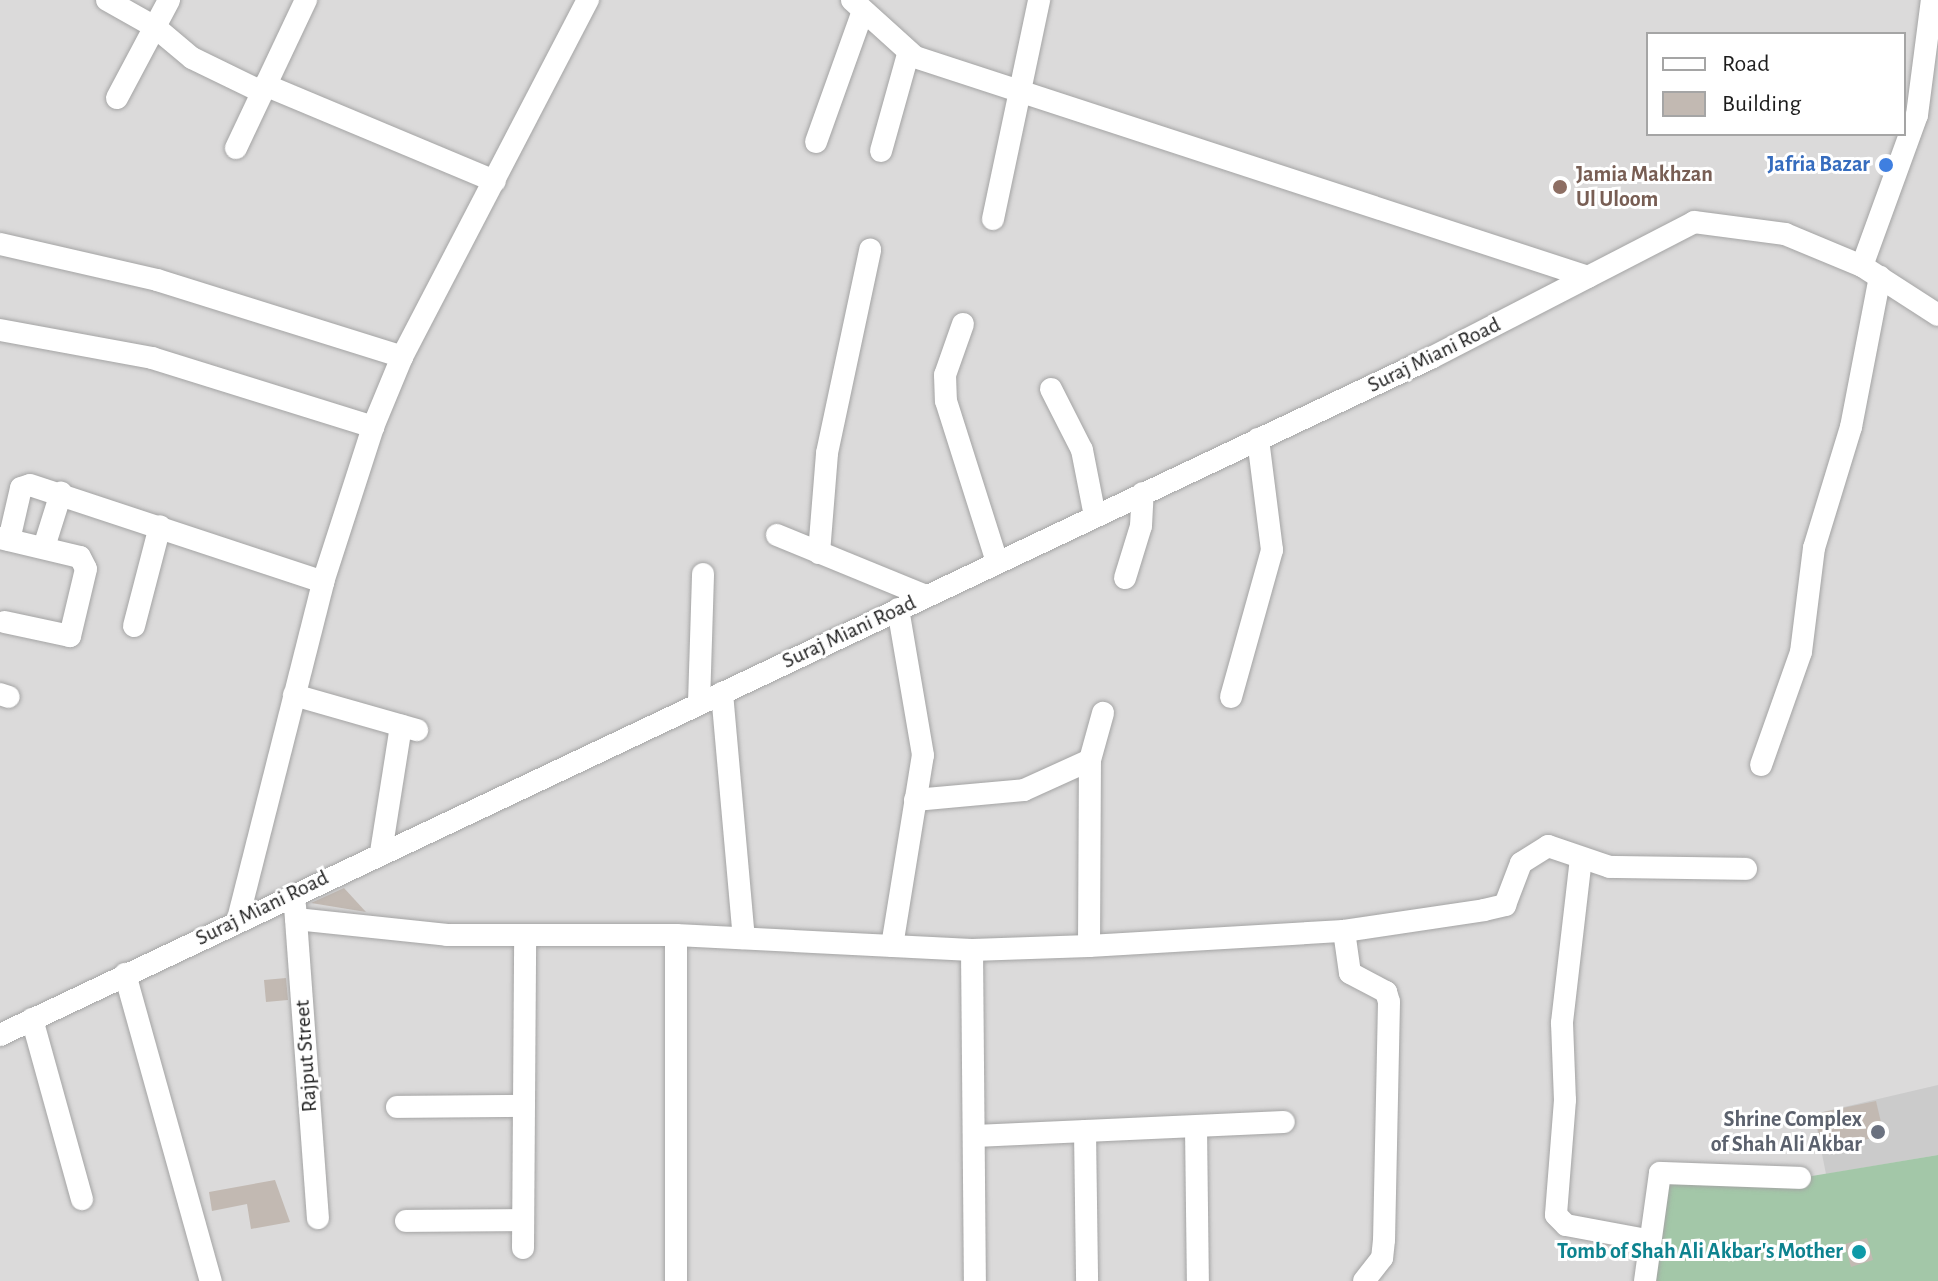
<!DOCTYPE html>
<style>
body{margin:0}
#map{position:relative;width:1938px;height:1281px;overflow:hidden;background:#eeeae2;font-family:"Alegreya Sans",sans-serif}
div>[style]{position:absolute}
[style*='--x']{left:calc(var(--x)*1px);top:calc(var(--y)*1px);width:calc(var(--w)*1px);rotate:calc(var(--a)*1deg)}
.residential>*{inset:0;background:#dbdada}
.religious>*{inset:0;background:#cbcbcb}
.cemetery>*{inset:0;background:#a3c7a8}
.building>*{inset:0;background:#c2b9b2}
.roads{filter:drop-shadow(0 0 2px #a4a4a4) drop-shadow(0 0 2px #a4a4a4)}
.minor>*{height:22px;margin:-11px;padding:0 11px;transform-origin:11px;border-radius:11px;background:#fff}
.dots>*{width:22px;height:22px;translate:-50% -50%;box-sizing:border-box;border:4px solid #fff;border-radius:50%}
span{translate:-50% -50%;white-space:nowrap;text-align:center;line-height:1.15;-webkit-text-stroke:6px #fff;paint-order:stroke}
.shop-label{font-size:22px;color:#366cbe;font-weight:700}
.right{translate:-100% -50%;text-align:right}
.education-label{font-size:22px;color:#785e54;font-weight:700}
.left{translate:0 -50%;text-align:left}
.street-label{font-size:22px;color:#1d1d1d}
.worship-label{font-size:22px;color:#5b616d;font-weight:700}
.culture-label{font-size:22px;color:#0d838f;font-weight:700}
.legend{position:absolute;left:1646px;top:32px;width:260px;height:104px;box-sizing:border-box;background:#fff;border:2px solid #a5a5a5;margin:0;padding:10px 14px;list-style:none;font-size:24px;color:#1d1d1d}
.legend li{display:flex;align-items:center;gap:16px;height:40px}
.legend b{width:40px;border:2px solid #a5a5a5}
</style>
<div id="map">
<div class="residential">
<div style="clip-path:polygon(evenodd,0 0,1938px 0,1938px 1281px,0 1281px,0 0,1648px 34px,1904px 34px,1904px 134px,1648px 134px,1648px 34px)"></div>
</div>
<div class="religious">
<div style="clip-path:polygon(1938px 1085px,1938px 1155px,1826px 1174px,1814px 1114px)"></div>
</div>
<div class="cemetery">
<div style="clip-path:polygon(1938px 1155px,1938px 1281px,1645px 1281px,1660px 1173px,1800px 1178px)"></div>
</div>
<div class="building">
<div style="clip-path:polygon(344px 888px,366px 912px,311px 903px)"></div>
<div style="clip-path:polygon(286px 978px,288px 1000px,266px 1002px,264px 980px)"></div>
<div style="clip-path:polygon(1876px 1101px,1884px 1135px,1823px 1150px,1814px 1114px)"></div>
<div style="clip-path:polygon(275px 1180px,290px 1222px,251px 1229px,247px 1204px,212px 1211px,209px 1192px)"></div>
<div style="clip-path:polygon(1867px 1238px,1873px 1260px,1851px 1267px,1845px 1244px)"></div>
</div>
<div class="roads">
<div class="minor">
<div style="--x:107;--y:0;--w:55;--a:29.4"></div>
<div style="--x:155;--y:27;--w:48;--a:40"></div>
<div style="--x:192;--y:58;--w:78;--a:25.9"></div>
<div style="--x:852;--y:0;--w:85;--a:42.1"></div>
<div style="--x:915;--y:57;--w:708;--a:18.1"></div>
<div style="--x:265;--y:85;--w:249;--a:22.7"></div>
<div style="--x:117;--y:98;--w:111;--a:-62"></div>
<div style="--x:816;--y:142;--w:139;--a:-70.3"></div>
<div style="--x:236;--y:148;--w:164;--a:-64.7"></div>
<div style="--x:881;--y:151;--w:101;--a:-74.4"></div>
<div style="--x:993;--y:219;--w:224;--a:-78.1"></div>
<div style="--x:0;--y:244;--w:161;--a:12.9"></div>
<div style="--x:157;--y:280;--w:257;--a:17.4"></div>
<div style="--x:1862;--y:266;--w:161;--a:-70"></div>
<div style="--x:1917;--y:115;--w:116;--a:-82.6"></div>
<div style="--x:963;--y:324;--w:54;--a:109.4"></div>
<div style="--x:945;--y:375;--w:26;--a:88"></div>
<div style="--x:946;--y:401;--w:169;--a:72.4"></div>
<div style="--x:0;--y:330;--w:155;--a:10.4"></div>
<div style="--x:152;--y:358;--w:232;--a:17.3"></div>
<div style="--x:1051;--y:389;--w:68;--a:63.1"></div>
<div style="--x:1082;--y:450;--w:67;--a:78.9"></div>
<div style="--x:777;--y:535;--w:161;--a:22.3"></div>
<div style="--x:0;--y:538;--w:82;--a:13.4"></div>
<div style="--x:80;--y:557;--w:13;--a:63"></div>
<div style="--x:86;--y:569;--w:69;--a:103.4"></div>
<div style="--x:70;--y:636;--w:67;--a:-168"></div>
<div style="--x:9;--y:540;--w:53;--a:-77"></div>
<div style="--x:21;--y:488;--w:9;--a:-18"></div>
<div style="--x:30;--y:485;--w:309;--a:18.3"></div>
<div style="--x:44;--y:547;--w:57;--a:-72.5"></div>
<div style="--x:819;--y:553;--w:100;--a:-85.4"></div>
<div style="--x:827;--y:453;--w:208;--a:-78"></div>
<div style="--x:1125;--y:578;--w:54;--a:-72.9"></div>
<div style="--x:1141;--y:526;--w:33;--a:-87"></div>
<div style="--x:134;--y:626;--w:103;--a:-75.4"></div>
<div style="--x:722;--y:693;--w:246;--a:84.9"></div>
<div style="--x:0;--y:694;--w:9;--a:18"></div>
<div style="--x:294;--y:695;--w:128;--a:15.9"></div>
<div style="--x:1231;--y:697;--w:153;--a:-74.4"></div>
<div style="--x:1272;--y:550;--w:112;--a:-97.2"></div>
<div style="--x:699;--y:703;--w:129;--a:-88.2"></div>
<div style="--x:1761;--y:765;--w:120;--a:-70.5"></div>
<div style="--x:1801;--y:652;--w:105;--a:-82.9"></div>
<div style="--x:1814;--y:548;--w:127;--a:-73"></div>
<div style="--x:1851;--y:427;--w:153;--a:-79.1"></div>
<div style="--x:915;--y:800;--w:109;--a:-5.2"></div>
<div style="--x:1024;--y:790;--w:72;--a:-24.4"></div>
<div style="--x:381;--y:852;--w:128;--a:-81"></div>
<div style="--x:1581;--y:858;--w:166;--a:96.6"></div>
<div style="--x:1562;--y:1023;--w:77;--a:87.8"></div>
<div style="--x:1565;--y:1100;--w:115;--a:94.5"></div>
<div style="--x:1556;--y:1215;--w:14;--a:45"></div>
<div style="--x:1566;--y:1225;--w:82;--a:10.5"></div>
<div style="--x:295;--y:906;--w:313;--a:85.8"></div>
<div style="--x:238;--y:919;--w:348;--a:-75.8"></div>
<div style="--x:323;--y:582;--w:163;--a:-72.1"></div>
<div style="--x:373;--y:427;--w:76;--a:-67.5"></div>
<div style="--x:402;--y:357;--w:403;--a:-62.5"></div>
<div style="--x:296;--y:919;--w:152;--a:6"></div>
<div style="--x:447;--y:935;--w:229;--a:0"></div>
<div style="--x:676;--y:935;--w:296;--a:2.9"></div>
<div style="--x:972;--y:950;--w:117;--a:-2"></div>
<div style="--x:1089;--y:946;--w:255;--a:-3.4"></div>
<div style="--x:1344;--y:931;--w:142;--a:-8.5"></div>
<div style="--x:1484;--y:910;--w:22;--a:-13"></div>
<div style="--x:1505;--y:905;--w:45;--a:-69.1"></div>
<div style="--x:1521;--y:863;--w:32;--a:-32"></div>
<div style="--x:1548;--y:846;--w:65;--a:18.7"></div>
<div style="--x:1610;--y:867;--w:136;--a:0.8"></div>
<div style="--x:1344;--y:931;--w:42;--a:81.9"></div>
<div style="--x:1350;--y:973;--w:41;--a:27.8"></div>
<div style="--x:1386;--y:992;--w:10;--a:73"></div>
<div style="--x:1389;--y:1002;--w:238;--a:91.2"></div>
<div style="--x:1384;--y:1240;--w:18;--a:96"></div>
<div style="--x:1382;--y:1258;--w:29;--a:128"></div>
<div style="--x:676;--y:935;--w:346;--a:90"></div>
<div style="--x:892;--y:946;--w:193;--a:-80.8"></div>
<div style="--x:923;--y:755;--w:148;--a:-99.7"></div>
<div style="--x:1089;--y:946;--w:186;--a:-89.7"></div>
<div style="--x:1090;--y:760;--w:49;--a:-74.5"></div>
<div style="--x:972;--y:950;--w:331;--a:89.5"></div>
<div style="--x:125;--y:974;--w:319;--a:74.4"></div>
<div style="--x:32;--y:1019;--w:187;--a:74.5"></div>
<div style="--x:0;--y:1035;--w:1583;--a:-25.32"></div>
<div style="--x:1431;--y:358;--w:296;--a:-27.3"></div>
<div style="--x:1694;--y:222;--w:92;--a:7.5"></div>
<div style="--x:1785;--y:234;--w:83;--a:22.6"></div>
<div style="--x:1862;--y:266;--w:90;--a:32.8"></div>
<div style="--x:397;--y:1107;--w:127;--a:-0.5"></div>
<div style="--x:1196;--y:1127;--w:154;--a:89.3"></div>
<div style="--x:1085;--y:1131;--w:150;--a:89.2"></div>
<div style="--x:975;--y:1136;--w:309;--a:-2.6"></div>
<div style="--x:406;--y:1221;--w:117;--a:-0.5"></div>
<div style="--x:523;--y:1248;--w:313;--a:-89.6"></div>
<div style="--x:1645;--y:1281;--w:109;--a:-82.1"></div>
<div style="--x:1660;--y:1173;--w:140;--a:2"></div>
</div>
</div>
<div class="dots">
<div style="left:1886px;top:165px;background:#3f7fe0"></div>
<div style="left:1560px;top:187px;background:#8d6e63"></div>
<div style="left:1878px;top:1132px;background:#6b7280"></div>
<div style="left:1859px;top:1252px;background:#0f9aa8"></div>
</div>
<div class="shop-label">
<span class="right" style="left:1870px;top:165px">Jafria Bazar</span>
</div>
<div class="education-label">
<span class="left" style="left:1576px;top:187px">Jamia Makhzan<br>Ul Uloom</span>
</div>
<div class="street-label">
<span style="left:1434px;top:355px;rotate:-26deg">Suraj Miani Road</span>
<span style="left:849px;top:632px;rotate:-25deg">Suraj Miani Road</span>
<span style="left:262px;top:908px;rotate:-26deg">Suraj Miani Road</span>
<span style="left:306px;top:1056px;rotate:-94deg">Rajput Street</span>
</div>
<div class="worship-label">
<span class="right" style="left:1862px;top:1132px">Shrine Complex<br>of Shah Ali Akbar</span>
</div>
<div class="culture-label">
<span class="right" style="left:1843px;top:1252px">Tomb of Shah Ali Akbar's Mother</span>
</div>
<ul class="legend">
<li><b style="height:10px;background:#fff"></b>Road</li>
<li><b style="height:22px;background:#c2b9b2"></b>Building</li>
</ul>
</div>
